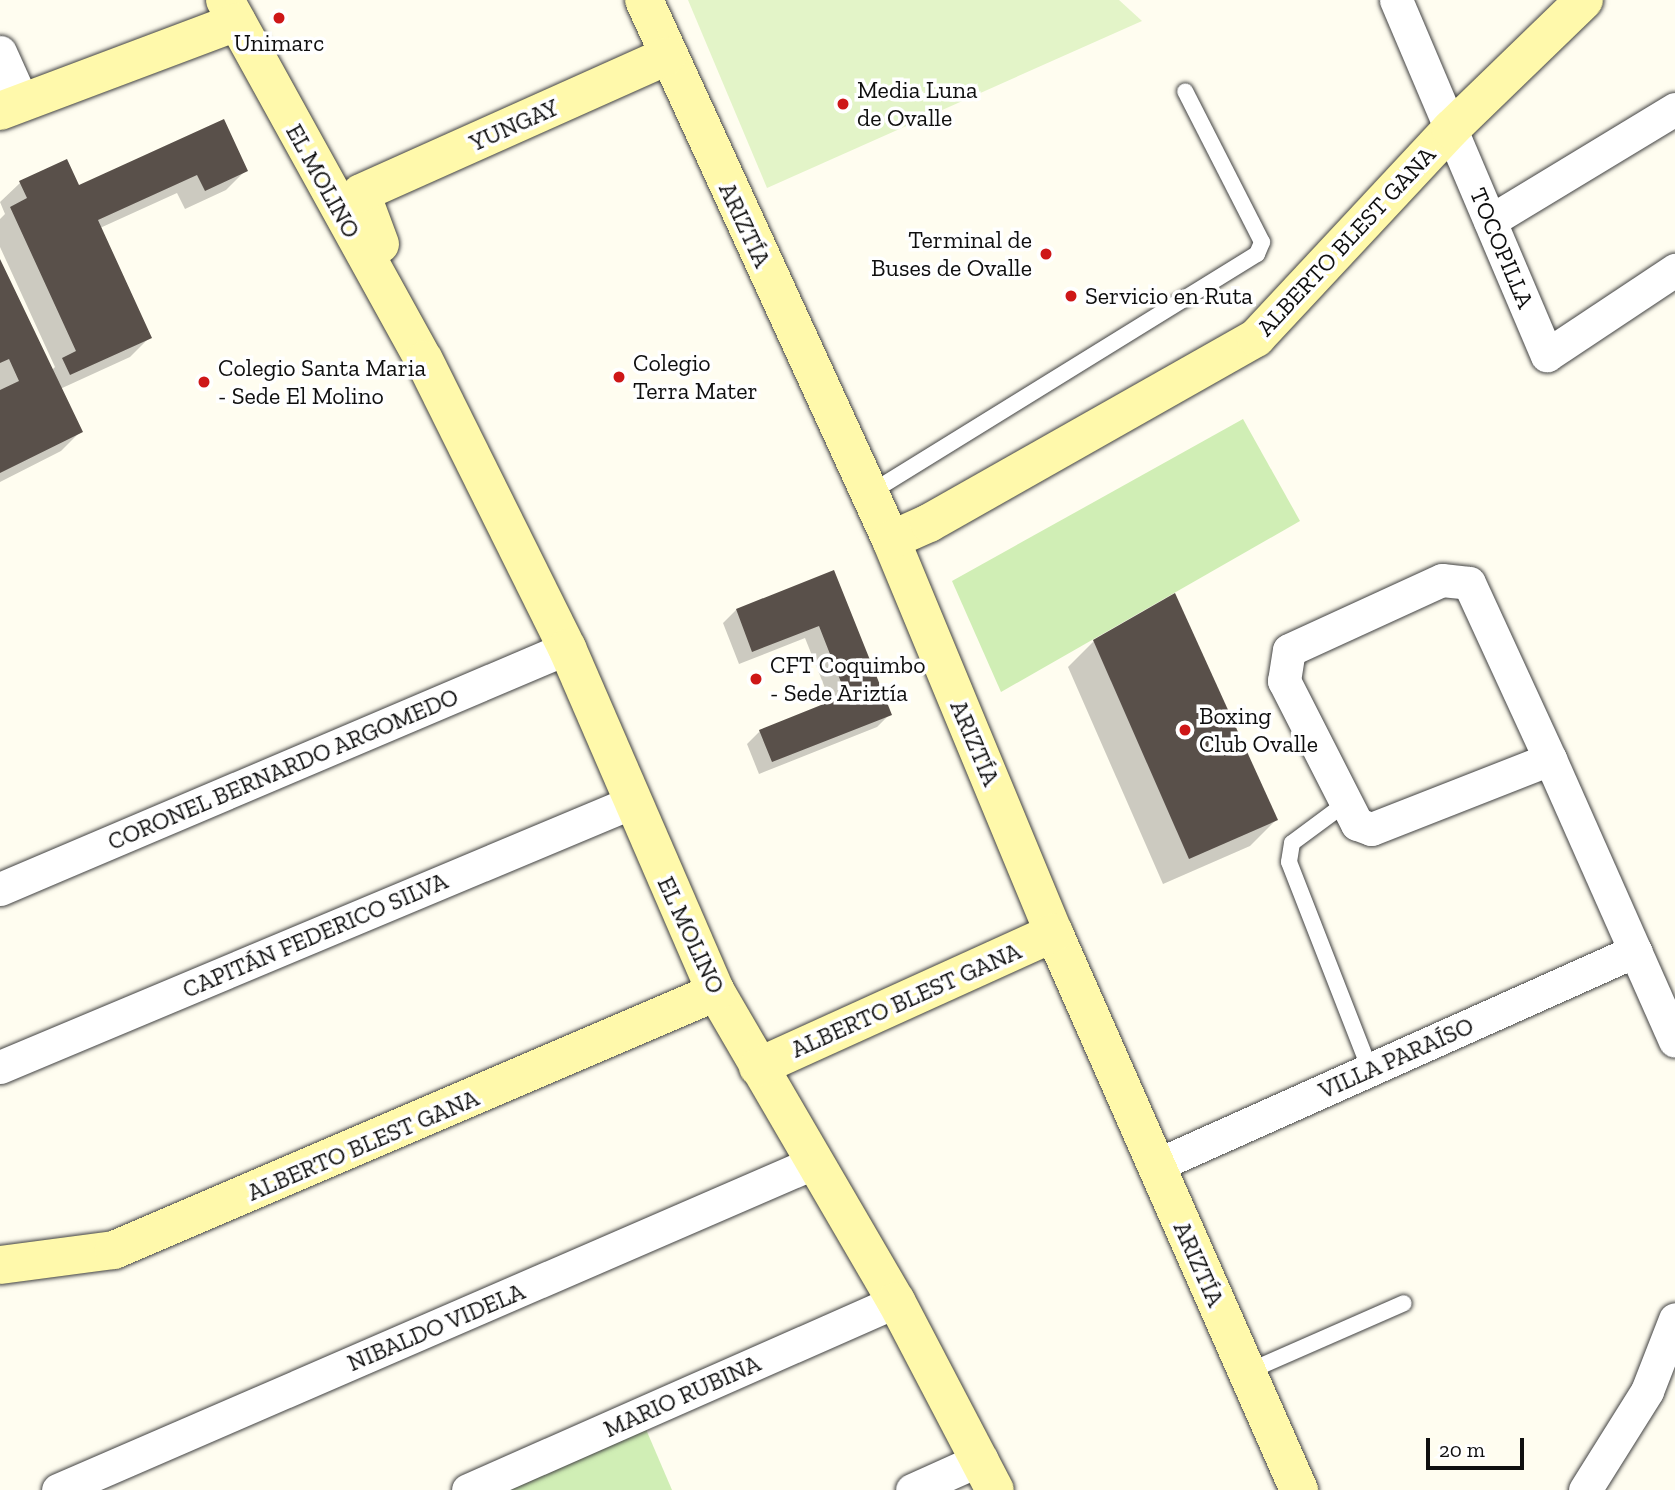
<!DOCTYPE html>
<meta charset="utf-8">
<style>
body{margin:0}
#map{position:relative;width:1675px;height:1490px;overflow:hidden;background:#fffdf0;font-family:"Zilla Slab",serif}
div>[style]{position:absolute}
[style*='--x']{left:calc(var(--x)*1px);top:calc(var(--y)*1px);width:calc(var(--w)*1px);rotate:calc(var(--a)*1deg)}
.green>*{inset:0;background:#d0eeb5}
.pitch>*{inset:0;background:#e3f4c8}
.shadow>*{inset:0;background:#0003}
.building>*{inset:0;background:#59504a}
.roads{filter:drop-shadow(0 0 2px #424242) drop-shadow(0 0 2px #424242)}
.lane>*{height:16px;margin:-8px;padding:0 8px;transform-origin:8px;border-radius:8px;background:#fff}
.street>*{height:33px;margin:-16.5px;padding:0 16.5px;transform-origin:16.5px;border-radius:16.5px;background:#fff}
.secondary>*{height:38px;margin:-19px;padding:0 19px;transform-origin:19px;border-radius:19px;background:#fff9ab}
.dots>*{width:19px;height:19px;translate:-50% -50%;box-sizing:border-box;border:4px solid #fff;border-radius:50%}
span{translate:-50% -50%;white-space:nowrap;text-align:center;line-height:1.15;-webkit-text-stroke:7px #fff;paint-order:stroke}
.poi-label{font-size:24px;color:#0f0f0f}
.left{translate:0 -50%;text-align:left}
.right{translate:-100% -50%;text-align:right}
.street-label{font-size:24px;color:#0f0f0f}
.scale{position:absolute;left:1426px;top:1438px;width:98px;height:32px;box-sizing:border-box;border:4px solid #0f0f0f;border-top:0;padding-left:9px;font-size:21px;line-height:24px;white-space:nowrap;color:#0f0f0f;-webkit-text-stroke:5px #fff;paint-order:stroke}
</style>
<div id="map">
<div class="green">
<div style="clip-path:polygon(1243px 419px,1300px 521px,1001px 692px,952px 581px)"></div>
<div style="clip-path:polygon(645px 1427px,672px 1490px,509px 1490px)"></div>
</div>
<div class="pitch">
<div style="clip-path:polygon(688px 0,1119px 0,1142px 21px,767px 188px)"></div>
</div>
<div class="shadow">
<div style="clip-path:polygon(223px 122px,246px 170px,226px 190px,185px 209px,177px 193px,100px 228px,150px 337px,130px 357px,60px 389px,80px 432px,61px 451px,0 482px,0 262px,51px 371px,55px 367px,0 247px,0 219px,5px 214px,0 202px,20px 183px,78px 188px)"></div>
<div style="clip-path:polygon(834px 572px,890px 714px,877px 727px,759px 774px,747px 744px,760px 731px,831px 703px,805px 638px,739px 664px,723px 623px,736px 610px)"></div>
<div style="clip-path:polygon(1094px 641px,1276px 820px,1250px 846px,1163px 884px,1068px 667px)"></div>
</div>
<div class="building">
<div style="clip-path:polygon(224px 119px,248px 171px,205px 191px,197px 175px,98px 220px,152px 338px,70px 375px,62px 358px,76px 351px,10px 207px,27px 198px,19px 181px,67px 159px,79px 185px)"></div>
<div style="clip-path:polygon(0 259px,83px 432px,0 473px,0 390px,19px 381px,9px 359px,0 363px)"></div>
<div style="clip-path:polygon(834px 570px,892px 715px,772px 762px,759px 730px,846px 695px,819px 626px,752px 652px,736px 609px)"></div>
<div style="clip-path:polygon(1175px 593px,1278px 820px,1189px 859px,1093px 640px)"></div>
</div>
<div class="roads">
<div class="lane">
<div style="--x:870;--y:493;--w:455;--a:-31.7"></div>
<div style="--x:1257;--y:254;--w:13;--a:-67"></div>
<div style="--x:1262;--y:242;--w:169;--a:-117"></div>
<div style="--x:1346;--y:803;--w:67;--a:143.5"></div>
<div style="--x:1292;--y:843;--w:19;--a:99"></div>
<div style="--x:1289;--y:862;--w:223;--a:68.7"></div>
<div style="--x:1247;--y:1372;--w:171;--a:-23.7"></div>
</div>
<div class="street">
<div style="--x:1396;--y:0;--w:386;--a:67"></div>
<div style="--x:1547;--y:355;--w:154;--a:-33.6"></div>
<div style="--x:0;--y:52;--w:54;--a:65.8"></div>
<div style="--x:1490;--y:221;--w:216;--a:-31.2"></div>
<div style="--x:1550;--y:759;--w:192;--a:158.6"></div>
<div style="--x:1371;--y:829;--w:15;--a:-160"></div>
<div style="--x:1357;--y:824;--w:161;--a:-117"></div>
<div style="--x:1284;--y:681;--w:31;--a:-81"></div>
<div style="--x:1289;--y:650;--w:168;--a:-24.6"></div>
<div style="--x:1442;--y:580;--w:27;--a:6"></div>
<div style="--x:1469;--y:583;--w:194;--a:65.3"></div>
<div style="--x:1550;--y:759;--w:308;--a:66.1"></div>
<div style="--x:0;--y:889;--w:616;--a:-23.03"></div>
<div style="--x:0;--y:1067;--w:683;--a:-22.74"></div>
<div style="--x:1157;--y:1165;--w:524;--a:-24.12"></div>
<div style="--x:58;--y:1490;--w:823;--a:-23.42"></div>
<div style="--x:468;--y:1490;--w:468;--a:-23.8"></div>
<div style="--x:912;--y:1490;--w:76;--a:-24.2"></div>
<div style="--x:1585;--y:1490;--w:117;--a:-57.9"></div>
<div style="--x:1647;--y:1391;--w:77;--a:-68.7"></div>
</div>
<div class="secondary">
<div style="--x:225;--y:0;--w:411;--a:61.1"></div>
<div style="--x:424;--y:360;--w:322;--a:63.6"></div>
<div style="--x:567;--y:648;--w:375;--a:66.6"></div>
<div style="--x:716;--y:992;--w:358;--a:59.8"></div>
<div style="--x:896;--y:1301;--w:213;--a:62.4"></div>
<div style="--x:644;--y:0;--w:594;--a:65.42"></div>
<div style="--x:891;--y:540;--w:425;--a:67.5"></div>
<div style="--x:1054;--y:933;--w:609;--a:66.26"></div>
<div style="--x:0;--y:111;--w:253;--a:-20.6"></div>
<div style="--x:380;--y:244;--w:54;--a:-110.4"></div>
<div style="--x:361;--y:193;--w:335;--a:-24.1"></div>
<div style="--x:891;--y:540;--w:42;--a:-24.1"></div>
<div style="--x:929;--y:523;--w:376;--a:-29.5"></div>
<div style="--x:1256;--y:338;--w:286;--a:-47"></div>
<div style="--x:1451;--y:129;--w:185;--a:-44.1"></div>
<div style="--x:758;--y:1067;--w:325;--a:-24.4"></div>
<div style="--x:0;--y:1265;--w:115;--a:-7.5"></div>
<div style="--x:114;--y:1250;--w:655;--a:-23.2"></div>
</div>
</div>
<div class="dots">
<div style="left:279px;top:18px;background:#ce1718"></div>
<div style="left:843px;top:104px;background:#ce1718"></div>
<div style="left:1046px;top:254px;background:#ce1718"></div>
<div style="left:1071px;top:296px;background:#ce1718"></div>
<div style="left:619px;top:377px;background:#ce1718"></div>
<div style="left:204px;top:382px;background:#ce1718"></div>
<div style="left:756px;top:679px;background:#ce1718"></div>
<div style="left:1185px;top:730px;background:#ce1718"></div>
</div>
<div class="poi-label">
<span style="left:279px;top:43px">Unimarc</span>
<span class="left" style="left:857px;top:104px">Media Luna<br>de Ovalle</span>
<span class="right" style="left:1032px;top:254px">Terminal de<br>Buses de Ovalle</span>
<span class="left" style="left:1085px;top:296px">Servicio en Ruta</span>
<span class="left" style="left:633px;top:377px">Colegio<br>Terra Mater</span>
<span class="left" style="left:218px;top:382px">Colegio Santa Maria<br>- Sede El Molino</span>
<span class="left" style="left:770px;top:679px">CFT Coquimbo<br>- Sede Ariztía</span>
<span class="left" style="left:1199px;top:730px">Boxing<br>Club Ovalle</span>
</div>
<div class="street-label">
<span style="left:514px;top:125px;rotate:-24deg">YUNGAY</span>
<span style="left:323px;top:181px;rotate:61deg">EL MOLINO</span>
<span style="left:745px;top:225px;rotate:65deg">ARIZTÍA</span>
<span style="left:1346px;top:241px;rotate:-47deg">ALBERTO BLEST GANA</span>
<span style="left:1502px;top:248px;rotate:67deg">TOCOPILLA</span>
<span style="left:975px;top:743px;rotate:67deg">ARIZTÍA</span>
<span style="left:283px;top:769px;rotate:-23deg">CORONEL BERNARDO ARGOMEDO</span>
<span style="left:315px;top:935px;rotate:-23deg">CAPITÁN FEDERICO SILVA</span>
<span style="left:691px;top:935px;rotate:65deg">EL MOLINO</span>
<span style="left:906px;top:1000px;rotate:-24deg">ALBERTO BLEST GANA</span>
<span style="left:1396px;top:1058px;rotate:-24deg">VILLA PARAÍSO</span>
<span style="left:363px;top:1145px;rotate:-23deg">ALBERTO BLEST GANA</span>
<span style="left:1199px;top:1264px;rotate:66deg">ARIZTÍA</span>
<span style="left:436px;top:1327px;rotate:-23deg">NIBALDO VIDELA</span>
<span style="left:682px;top:1396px;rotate:-24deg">MARIO RUBINA</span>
</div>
<div class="scale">20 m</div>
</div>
